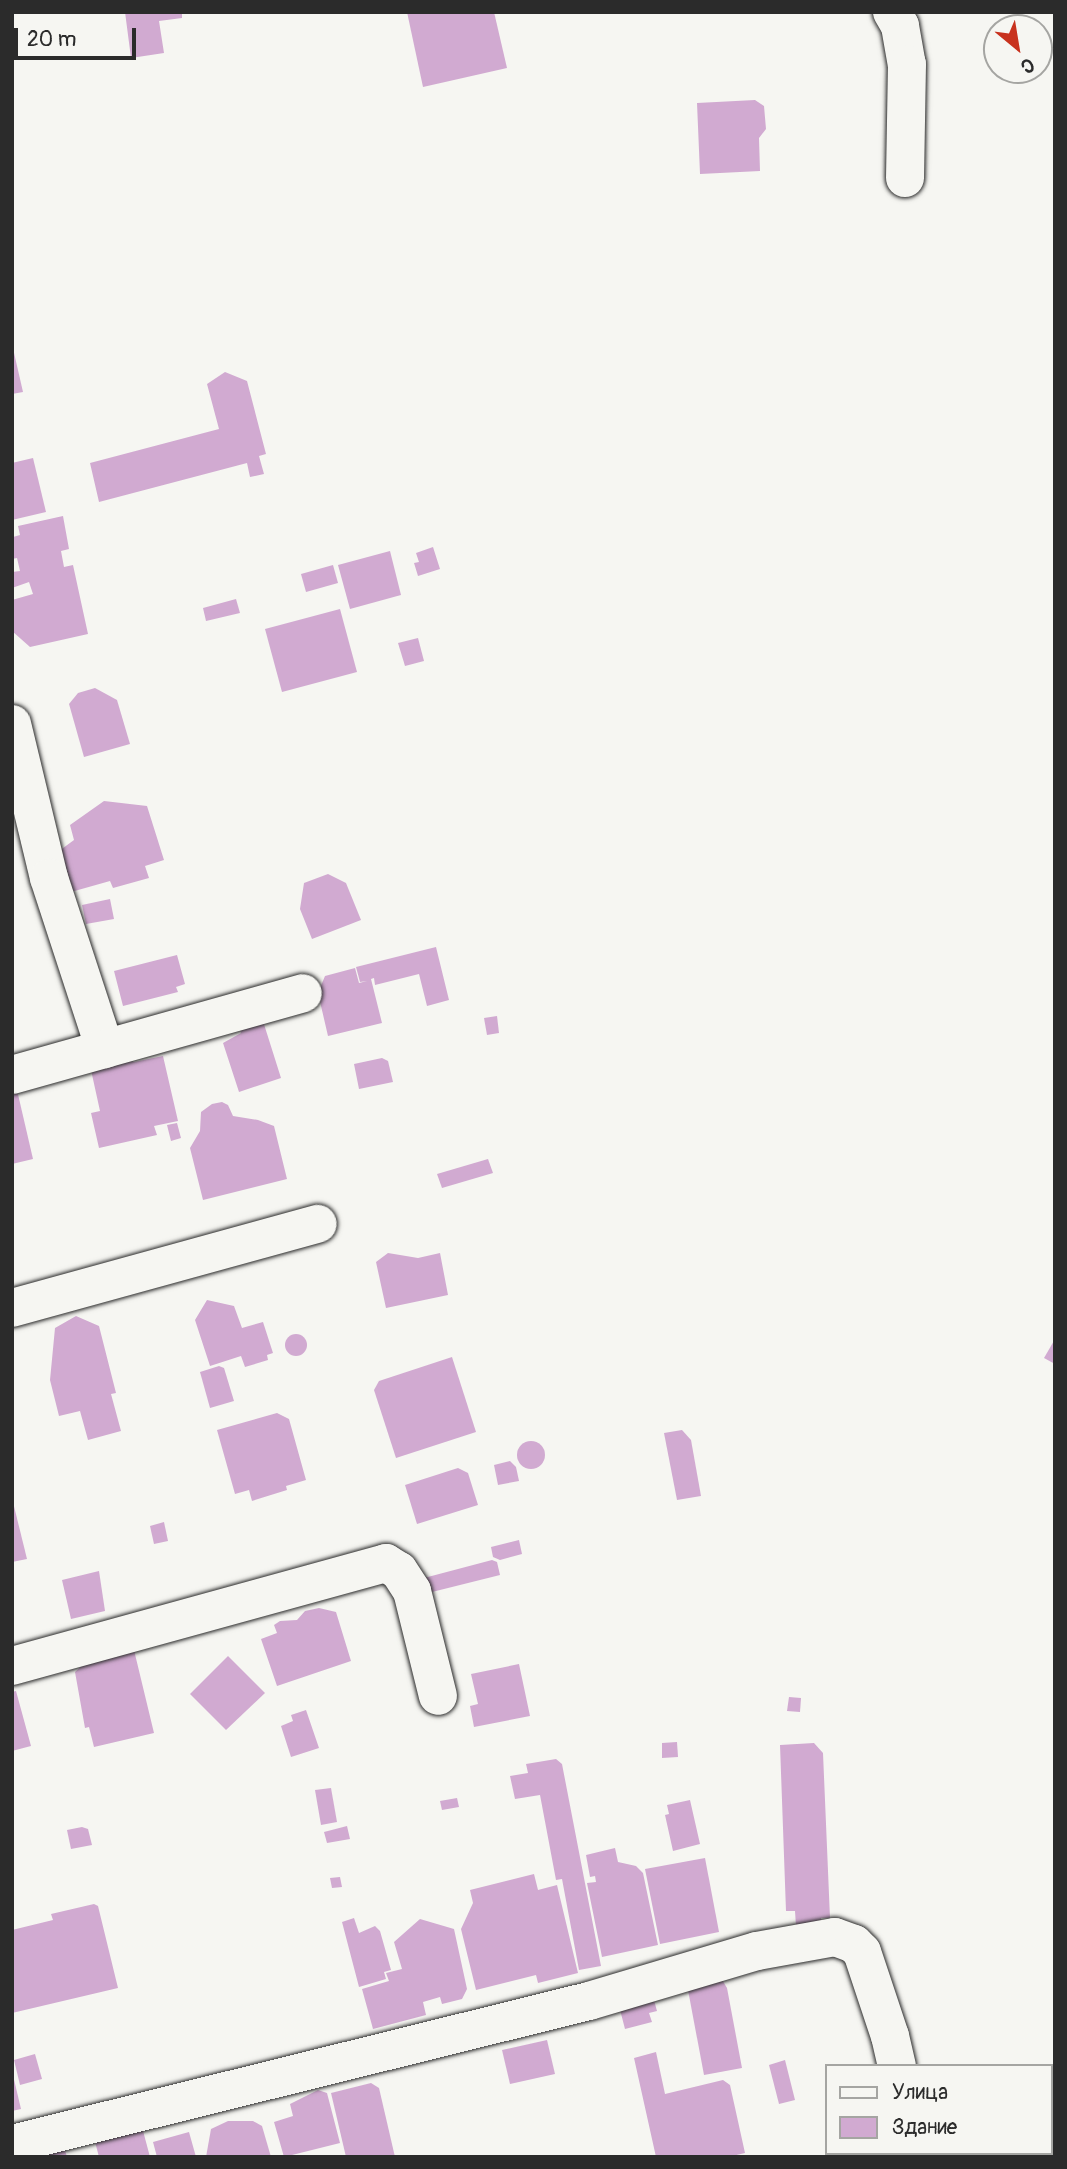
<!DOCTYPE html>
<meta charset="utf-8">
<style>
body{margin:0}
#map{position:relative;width:1067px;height:2169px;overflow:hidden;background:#f6f6f2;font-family:Pangolin,sans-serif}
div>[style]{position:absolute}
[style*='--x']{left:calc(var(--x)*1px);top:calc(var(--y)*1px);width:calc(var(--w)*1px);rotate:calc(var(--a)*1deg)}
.building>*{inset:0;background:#d1aad1}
.round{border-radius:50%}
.roads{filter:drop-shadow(0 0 2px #2b2b2b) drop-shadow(0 0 2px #2b2b2b)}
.street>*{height:38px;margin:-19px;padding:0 19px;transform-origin:19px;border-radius:19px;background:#f6f6f2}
span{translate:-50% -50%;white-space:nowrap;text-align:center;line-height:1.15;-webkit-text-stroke:6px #f6f6f2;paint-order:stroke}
.frame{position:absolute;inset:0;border:14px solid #2b2b2b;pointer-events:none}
.legend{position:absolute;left:825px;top:2064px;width:228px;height:91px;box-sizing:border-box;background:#f6f6f2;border:2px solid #a5a5a2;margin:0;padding:9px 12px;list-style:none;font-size:21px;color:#2b2b2b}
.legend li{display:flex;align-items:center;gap:14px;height:35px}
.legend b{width:35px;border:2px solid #a5a5a2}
.north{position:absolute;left:983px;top:14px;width:70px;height:70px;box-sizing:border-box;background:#f6f6f2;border:2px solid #a5a5a2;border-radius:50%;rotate:150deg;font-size:19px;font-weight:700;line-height:28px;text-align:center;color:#2b2b2b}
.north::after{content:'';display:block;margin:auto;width:24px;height:32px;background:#c8321e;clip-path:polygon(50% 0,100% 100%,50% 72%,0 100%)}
.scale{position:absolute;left:14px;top:28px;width:122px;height:32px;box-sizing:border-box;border:4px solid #2b2b2b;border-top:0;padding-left:9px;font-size:21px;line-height:24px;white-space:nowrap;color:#2b2b2b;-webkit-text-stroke:5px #f6f6f2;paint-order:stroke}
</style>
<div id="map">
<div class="building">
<div style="clip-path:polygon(125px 12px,182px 12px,182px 18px,159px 21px,164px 53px,131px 58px)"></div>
<div style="clip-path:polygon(407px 12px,494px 12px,507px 68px,423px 87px)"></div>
<div style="clip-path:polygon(755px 100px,764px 106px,766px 129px,759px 138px,760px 171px,700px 174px,697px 103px)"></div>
<div style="clip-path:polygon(12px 344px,23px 392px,12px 394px)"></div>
<div style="clip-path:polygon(225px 372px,247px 381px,266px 454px,259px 456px,264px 474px,250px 477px,247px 463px,99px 502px,90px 463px,219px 429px,207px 384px)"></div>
<div style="clip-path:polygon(33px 458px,46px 512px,12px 520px,12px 463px)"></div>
<div style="clip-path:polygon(63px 516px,69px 549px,61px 551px,64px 567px,73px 565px,88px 634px,30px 647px,12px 631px,12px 600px,33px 594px,29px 582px,12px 588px,12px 572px,20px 571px,17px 558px,12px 559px,13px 537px,20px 535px,18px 526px)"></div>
<div style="clip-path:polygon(433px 547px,440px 569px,418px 576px,414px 563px,419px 562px,416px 553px)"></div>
<div style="clip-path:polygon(390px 551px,401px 595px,350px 609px,338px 565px)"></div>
<div style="clip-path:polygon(333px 565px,338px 583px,306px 592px,301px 574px)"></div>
<div style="clip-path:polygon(236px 599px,240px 613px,206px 621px,203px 608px)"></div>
<div style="clip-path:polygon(340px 609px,357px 672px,282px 692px,265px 629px)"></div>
<div style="clip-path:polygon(418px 638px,424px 661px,405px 666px,398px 643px)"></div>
<div style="clip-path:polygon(95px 688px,117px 700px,130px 744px,84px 757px,69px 704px,78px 693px)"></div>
<div style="clip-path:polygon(104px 801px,147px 806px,164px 860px,145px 866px,149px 878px,113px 888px,110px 881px,71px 892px,59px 851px,74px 840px,70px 825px)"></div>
<div style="clip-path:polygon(328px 874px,346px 883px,361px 920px,312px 939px,300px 909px,304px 883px)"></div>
<div style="clip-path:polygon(110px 899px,114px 919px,86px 924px,82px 905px)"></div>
<div style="clip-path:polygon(436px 947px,449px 1000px,427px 1006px,419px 974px,375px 985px,374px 978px,371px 979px,382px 1023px,328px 1036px,318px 993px,325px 976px,355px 968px,359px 983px,367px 981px,360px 982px,356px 967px)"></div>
<div style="clip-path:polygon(177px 955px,185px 984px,176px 987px,178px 992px,123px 1006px,114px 971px)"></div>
<div style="clip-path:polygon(497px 1016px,499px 1033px,487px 1035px,484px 1018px)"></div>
<div style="clip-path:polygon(263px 1021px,281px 1078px,239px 1092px,223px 1043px,241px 1033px,238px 1025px)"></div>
<div style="clip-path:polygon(109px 1052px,134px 1062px,163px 1056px,178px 1121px,154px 1126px,157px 1135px,99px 1148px,91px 1113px,100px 1111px,91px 1070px)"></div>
<div style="clip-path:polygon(382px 1058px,388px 1061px,393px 1082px,359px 1089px,354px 1064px)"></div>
<div style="clip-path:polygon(17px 1090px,33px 1159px,12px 1164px,12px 1091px)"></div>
<div style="clip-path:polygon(222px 1102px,228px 1105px,233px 1116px,258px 1120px,274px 1126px,287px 1179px,203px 1200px,190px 1148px,200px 1131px,201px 1112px,212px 1104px)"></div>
<div style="clip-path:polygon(177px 1123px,181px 1138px,171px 1141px,167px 1125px)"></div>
<div style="clip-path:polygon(488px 1159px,493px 1173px,442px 1188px,437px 1174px)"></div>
<div style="clip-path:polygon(388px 1253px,418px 1258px,440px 1253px,448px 1295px,386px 1308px,376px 1262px)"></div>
<div style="clip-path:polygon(207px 1300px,234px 1306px,242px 1328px,263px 1322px,273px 1353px,267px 1355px,268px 1360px,245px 1367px,241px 1356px,210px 1366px,195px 1320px)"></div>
<div style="clip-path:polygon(76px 1316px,99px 1326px,116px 1393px,111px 1394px,121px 1431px,88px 1440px,80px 1411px,59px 1416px,50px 1380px,55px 1328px)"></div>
<div class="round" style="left:285px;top:1334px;width:22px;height:22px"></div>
<div style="clip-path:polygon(1055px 1339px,1055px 1364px,1044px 1358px)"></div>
<div style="clip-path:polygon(452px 1357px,476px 1432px,396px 1458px,374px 1390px,379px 1381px)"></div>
<div style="clip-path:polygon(219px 1366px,224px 1368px,234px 1401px,210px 1408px,200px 1372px)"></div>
<div style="clip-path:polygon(277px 1413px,289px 1419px,306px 1480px,286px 1486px,287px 1490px,252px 1501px,249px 1490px,235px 1494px,217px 1430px)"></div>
<div style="clip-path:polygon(682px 1430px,691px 1440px,701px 1496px,677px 1500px,664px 1433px)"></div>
<div class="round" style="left:517px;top:1441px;width:28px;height:28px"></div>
<div style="clip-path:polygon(510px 1461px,516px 1467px,519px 1481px,498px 1485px,494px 1465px)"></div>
<div style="clip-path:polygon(458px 1468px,468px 1473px,478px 1505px,417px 1524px,405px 1485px)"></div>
<div style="clip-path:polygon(12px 1498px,27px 1559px,12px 1562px)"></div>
<div style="clip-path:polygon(164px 1522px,168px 1541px,154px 1544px,150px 1526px)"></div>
<div style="clip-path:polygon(519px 1540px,522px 1554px,500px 1560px,493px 1557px,491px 1547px)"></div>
<div style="clip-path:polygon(492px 1560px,497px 1562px,500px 1575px,428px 1593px,424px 1578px)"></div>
<div style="clip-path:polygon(99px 1571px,105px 1611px,71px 1619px,62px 1580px)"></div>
<div style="clip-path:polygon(319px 1608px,336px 1612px,351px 1661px,277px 1686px,261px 1639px,277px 1633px,274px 1625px,280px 1621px,297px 1620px,305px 1611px)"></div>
<div style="clip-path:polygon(134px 1650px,154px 1733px,94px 1747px,89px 1727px,85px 1728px,75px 1672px,86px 1662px)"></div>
<div style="clip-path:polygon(228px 1656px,265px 1693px,226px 1730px,190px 1694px)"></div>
<div style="clip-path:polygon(519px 1664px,530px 1716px,474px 1727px,470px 1706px,478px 1704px,471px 1674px)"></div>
<div style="clip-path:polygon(16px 1691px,31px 1746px,12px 1751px,12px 1692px)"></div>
<div style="clip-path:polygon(789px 1697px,801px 1698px,800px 1712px,787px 1711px)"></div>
<div style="clip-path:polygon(306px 1710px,319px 1748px,291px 1757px,281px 1726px,293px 1721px,291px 1715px)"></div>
<div style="clip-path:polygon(677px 1742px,678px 1757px,662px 1758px,662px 1743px)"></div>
<div style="clip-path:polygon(814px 1743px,823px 1753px,830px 1918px,821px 1918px,821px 1925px,796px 1926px,795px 1911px,786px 1911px,780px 1745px)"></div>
<div style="clip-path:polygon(556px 1759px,562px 1764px,601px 1966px,579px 1970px,562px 1879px,556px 1880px,540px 1795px,515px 1799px,510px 1776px,528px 1773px,526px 1764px)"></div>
<div style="clip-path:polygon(331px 1788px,337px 1822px,321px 1825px,315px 1790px)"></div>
<div style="clip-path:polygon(457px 1798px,459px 1807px,442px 1810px,440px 1801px)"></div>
<div style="clip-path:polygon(690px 1800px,700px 1844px,673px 1851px,665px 1815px,669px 1814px,667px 1805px)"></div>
<div style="clip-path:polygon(347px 1826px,350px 1839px,327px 1843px,324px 1832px)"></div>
<div style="clip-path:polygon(82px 1827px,88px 1829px,92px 1845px,71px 1849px,67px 1830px)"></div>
<div style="clip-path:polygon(615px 1848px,618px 1862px,636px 1866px,643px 1873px,658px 1945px,602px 1957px,587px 1883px,596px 1882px,595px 1876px,590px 1877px,586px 1855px)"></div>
<div style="clip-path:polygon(705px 1858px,719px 1932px,660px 1944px,645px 1869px)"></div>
<div style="clip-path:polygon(534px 1874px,538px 1890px,557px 1885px,578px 1973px,538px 1983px,536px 1975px,476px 1990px,461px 1929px,473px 1903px,470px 1890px)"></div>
<div style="clip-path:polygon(340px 1877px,342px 1887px,332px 1888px,330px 1878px)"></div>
<div style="clip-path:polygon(94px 1904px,98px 1906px,118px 1988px,12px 2013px,12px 1930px,53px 1920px,51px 1914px)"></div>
<div style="clip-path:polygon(354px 1918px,359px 1933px,375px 1926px,380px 1931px,391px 1970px,384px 1972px,386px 1979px,359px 1987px,342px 1922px)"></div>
<div style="clip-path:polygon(420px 1919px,454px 1929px,467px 1989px,462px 1999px,442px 2004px,440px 1997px,423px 2002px,426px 2015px,373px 2029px,362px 1989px,389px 1981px,386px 1973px,402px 1969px,394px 1942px)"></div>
<div style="clip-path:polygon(721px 1978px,727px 1988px,742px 2068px,704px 2075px,688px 1990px)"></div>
<div style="clip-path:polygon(652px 1993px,657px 2011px,649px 2013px,652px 2022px,625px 2029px,618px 2002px)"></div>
<div style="clip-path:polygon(547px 2040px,555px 2074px,510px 2084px,502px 2050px)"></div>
<div style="clip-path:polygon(656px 2052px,665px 2094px,723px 2080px,730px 2085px,745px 2153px,728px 2157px,656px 2157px,634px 2058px)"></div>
<div style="clip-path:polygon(35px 2054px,42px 2079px,20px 2085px,14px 2060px)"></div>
<div style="clip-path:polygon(785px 2060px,795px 2100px,779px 2104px,769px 2065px)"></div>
<div style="clip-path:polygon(12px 2071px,21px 2109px,12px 2111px)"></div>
<div style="clip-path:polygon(371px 2083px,379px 2088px,395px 2157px,346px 2157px,331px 2093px)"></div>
<div style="clip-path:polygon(1055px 2083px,1055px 2139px,1051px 2142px,1051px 2086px)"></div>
<div style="clip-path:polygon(318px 2090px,327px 2093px,340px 2143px,284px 2157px,274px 2122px,293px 2116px,290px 2104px)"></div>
<div style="clip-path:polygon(228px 2121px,253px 2121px,262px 2126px,271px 2157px,206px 2157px,211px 2129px)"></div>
<div style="clip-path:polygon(142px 2127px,150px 2157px,99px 2157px,94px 2138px)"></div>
<div style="clip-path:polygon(189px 2132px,196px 2157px,157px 2157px,153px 2142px)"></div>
<div style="clip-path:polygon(63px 2144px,67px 2157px,32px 2157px)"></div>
<div style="clip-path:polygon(909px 2153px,1011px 2153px,1005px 2157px,910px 2157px)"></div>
</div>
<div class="roads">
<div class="street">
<div style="--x:892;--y:12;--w:16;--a:60"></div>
<div style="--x:900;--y:26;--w:39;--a:80"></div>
<div style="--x:907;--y:64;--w:114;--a:91"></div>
<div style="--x:12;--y:724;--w:158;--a:76.5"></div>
<div style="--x:49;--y:878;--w:180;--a:71.9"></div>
<div style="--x:12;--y:1075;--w:302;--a:-15.7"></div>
<div style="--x:12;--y:1308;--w:317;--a:-15.4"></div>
<div style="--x:12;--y:1666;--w:388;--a:-15.4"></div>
<div style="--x:386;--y:1563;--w:15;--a:32"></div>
<div style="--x:399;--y:1571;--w:24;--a:57"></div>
<div style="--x:412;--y:1591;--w:108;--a:76.1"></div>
<div style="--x:12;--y:2144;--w:594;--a:-13.92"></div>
<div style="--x:589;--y:2001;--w:175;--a:-16.6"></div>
<div style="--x:757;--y:1951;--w:79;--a:-10.2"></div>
<div style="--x:835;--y:1937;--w:20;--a:20"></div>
<div style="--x:854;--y:1944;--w:11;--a:45"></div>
<div style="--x:862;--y:1952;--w:89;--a:71.6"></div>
<div style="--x:890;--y:2036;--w:31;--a:77"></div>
</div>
</div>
<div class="frame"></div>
<ul class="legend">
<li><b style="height:9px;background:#f6f6f2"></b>Улица</li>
<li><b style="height:19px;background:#d1aad1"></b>Здание</li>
</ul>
<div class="north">С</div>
<div class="scale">20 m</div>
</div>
